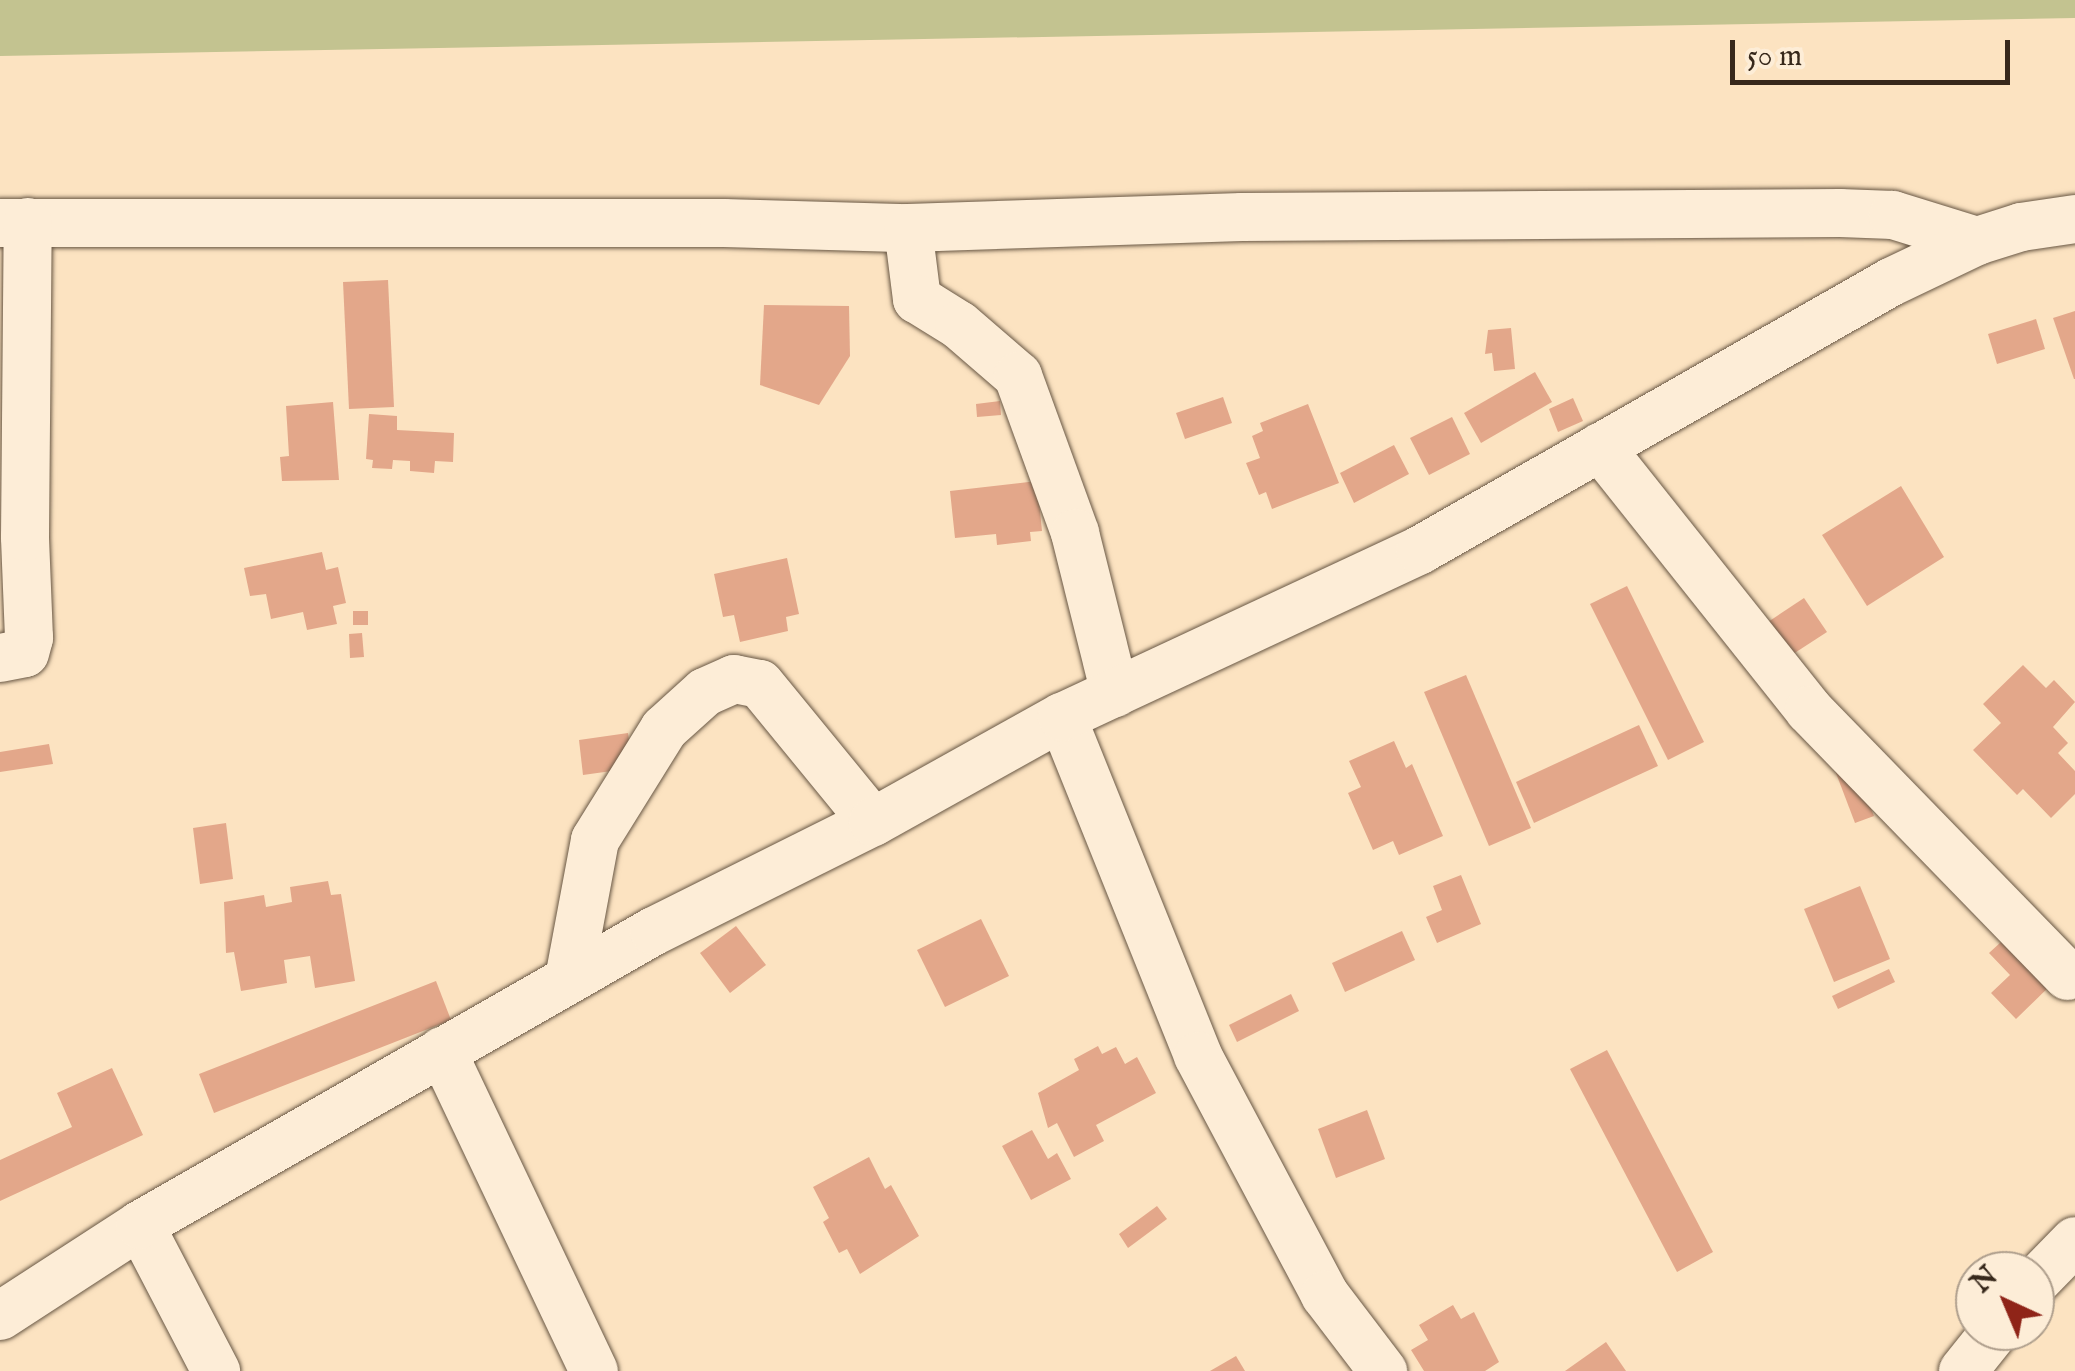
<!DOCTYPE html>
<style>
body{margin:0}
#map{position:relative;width:2075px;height:1371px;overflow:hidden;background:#fce3c1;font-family:"IM FELL English",serif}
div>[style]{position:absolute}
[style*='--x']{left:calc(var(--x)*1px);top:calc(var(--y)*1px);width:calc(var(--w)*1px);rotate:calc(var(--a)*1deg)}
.green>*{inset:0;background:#c3c390}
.building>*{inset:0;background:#e3a78a}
.roads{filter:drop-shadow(0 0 2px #685744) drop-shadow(0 0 2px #685744)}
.minor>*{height:48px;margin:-24px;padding:0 24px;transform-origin:24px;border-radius:24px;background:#fdedd7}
span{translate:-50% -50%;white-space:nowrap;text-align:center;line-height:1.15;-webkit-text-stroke:9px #fdedd7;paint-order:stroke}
.north{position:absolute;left:1955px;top:1251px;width:100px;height:100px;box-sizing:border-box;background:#fdedd7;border:2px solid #ae9e8c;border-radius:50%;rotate:316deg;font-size:28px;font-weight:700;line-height:40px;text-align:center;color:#37281b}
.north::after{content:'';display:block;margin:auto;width:35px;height:45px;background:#8f2418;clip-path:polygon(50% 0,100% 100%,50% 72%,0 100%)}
.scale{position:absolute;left:1730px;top:40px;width:280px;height:45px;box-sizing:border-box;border:5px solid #37281b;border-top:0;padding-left:12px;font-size:30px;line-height:35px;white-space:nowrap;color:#37281b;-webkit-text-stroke:8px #fdedd7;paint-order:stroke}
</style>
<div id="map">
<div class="green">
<div style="clip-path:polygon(0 0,2075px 0,2075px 18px,0 56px)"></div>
</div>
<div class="building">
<div style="clip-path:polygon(388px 280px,394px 407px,349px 409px,343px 282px)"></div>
<div style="clip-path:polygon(764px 305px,849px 306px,850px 356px,819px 405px,760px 385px)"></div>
<div style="clip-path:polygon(2075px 311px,2075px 379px,2074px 379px,2053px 318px)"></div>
<div style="clip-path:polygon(2036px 319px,2045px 349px,1997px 364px,1988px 334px)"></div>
<div style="clip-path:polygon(1511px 328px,1515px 369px,1494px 371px,1492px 353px,1485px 354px,1488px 330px)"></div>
<div style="clip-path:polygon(1535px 372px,1552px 402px,1481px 443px,1464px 413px)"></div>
<div style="clip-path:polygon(1223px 397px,1232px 423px,1185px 439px,1176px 413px)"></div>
<div style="clip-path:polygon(1573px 398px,1583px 421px,1558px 432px,1549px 409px)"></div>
<div style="clip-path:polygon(1000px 401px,1001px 415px,977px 417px,976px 404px)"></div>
<div style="clip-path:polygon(333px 402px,339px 480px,282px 481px,280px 457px,289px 456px,286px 406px)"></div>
<div style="clip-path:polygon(1308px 404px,1339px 483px,1272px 509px,1266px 492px,1259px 495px,1246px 463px,1260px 458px,1252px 436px,1263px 431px,1260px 423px)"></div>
<div style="clip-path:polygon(369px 414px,397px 416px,397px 430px,454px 433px,453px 462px,435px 461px,434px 473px,410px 471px,410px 461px,393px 460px,392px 469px,372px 468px,373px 460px,366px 459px)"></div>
<div style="clip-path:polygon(1452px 417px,1470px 454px,1429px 475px,1410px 438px)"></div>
<div style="clip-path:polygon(1394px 445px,1409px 474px,1354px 503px,1340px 473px)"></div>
<div style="clip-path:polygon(1037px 481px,1042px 531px,1030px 532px,1031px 541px,997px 545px,996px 534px,955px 538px,950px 491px)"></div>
<div style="clip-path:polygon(1901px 486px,1944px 557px,1867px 606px,1822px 535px)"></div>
<div style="clip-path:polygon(322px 552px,326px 570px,338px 567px,346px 603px,333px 606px,337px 624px,307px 630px,303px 612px,271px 619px,266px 594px,250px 596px,244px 568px)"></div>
<div style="clip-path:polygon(787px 558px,799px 614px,786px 617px,788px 631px,740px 642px,734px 615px,723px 617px,714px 574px)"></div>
<div style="clip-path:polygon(1627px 586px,1704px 742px,1668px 760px,1590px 604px)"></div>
<div style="clip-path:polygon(1804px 598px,1827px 632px,1790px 656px,1768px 622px)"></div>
<div style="clip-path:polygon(353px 611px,368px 611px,368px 625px,353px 625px)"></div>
<div style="clip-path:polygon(362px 633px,364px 657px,350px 658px,349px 634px)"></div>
<div style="clip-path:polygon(2023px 665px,2046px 688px,2054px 680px,2075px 702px,2053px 727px,2068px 743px,2058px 753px,2075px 771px,2075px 794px,2051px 818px,2023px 789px,2017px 795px,1973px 750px,2001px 723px,1983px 704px)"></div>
<div style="clip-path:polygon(1466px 675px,1531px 828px,1489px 846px,1424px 692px)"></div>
<div style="clip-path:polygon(1639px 725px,1658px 766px,1534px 823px,1516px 782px)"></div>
<div style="clip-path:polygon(628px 733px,633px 768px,583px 775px,579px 740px)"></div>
<div style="clip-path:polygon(1394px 741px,1406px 768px,1412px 764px,1443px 836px,1399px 855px,1393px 841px,1373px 850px,1348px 793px,1361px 787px,1349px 761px)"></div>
<div style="clip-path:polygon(49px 744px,53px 764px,0 772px,0 752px)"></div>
<div style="clip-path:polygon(1849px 753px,1874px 816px,1855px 823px,1831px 760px)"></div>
<div style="clip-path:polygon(226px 823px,233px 879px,200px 884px,193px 828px)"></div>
<div style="clip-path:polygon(1461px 875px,1481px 924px,1437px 943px,1426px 917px,1442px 910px,1433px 886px)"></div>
<div style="clip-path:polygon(328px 881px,331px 895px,341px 894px,355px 981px,315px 988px,310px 956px,284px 960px,287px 983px,241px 991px,234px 952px,226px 953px,224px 902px,264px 895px,266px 907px,292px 902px,290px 887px)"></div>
<div style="clip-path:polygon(1860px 886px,1890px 959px,1834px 982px,1804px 909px)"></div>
<div style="clip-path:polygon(981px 919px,1009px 976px,945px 1007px,917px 950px)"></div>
<div style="clip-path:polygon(736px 926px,766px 965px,730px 993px,700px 953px)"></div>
<div style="clip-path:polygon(1402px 931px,1415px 960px,1345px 992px,1332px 963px)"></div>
<div style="clip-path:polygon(2013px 931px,2058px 978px,2016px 1019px,1991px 993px,2010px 975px,1989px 953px)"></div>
<div style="clip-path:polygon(1889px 969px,1895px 982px,1838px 1009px,1832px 996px)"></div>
<div style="clip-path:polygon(436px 981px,451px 1020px,214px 1113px,199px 1074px)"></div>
<div style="clip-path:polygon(1291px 994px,1299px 1011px,1237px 1042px,1229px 1025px)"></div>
<div style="clip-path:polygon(1098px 1046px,1102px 1054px,1116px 1047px,1125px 1064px,1137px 1057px,1156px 1093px,1096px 1125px,1104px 1141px,1074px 1157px,1057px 1123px,1048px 1128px,1038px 1093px,1079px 1070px,1074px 1059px)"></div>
<div style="clip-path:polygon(1607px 1050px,1713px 1252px,1677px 1272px,1570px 1069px)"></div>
<div style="clip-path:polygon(112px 1068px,143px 1135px,0 1201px,0 1160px,72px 1127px,57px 1093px)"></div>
<div style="clip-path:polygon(1367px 1110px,1385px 1159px,1336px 1178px,1318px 1129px)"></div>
<div style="clip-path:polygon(1032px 1130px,1048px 1159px,1057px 1153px,1071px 1179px,1031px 1200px,1002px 1146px)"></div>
<div style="clip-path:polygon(869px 1157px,885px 1189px,891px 1185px,919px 1236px,860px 1274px,847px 1249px,839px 1253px,823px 1222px,829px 1218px,813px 1187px)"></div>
<div style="clip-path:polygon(1157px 1206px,1167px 1219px,1128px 1248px,1119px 1234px)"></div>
<div style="clip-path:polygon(1453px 1305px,1461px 1319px,1474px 1312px,1499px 1362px,1485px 1371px,1424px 1371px,1411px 1350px,1428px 1340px,1419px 1325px)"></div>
<div style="clip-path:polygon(1606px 1342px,1626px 1371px,1565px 1371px)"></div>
<div style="clip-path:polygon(1236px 1356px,1245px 1371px,1210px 1371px)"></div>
</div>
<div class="roads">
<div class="minor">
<div style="--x:0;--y:223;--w:724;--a:0"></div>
<div style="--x:724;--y:223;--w:184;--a:1.6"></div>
<div style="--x:908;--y:228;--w:334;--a:-1.9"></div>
<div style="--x:1242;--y:217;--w:598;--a:-0.38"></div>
<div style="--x:1840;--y:213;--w:53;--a:2.2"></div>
<div style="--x:1893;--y:215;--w:88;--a:17.2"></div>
<div style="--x:908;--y:228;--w:72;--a:82.8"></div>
<div style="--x:917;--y:299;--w:49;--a:31.8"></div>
<div style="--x:959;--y:325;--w:78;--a:40.8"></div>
<div style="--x:1018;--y:376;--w:167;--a:70"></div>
<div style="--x:1075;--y:533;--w:165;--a:76"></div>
<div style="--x:1600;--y:447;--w:336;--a:51.5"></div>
<div style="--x:1809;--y:710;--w:371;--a:45.8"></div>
<div style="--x:0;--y:658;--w:25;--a:-11"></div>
<div style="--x:25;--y:653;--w:16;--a:-75"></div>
<div style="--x:29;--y:638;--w:101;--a:-92.3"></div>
<div style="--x:25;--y:537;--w:315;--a:-89.5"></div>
<div style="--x:1062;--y:717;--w:365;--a:68.1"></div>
<div style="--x:1198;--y:1056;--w:271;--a:62"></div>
<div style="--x:1325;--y:1295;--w:96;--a:52.7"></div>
<div style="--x:569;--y:979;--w:141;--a:-79.4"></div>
<div style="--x:595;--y:840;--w:131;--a:-58.1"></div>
<div style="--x:664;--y:729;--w:55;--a:-42.1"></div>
<div style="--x:705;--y:692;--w:32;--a:-24"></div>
<div style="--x:734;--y:679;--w:26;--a:11"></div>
<div style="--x:760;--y:684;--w:178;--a:50.7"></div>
<div style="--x:442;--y:1051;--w:354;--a:64.6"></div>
<div style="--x:140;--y:1225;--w:165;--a:62.5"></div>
<div style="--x:2035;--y:1282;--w:57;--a:-45.7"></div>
<div style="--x:0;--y:1316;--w:167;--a:-33"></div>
<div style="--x:140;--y:1225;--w:592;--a:-29.77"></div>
<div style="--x:654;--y:931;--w:245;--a:-26.5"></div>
<div style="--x:873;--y:822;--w:216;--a:-29.1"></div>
<div style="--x:1062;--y:717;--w:395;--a:-25"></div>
<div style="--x:1420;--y:550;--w:542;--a:-29.64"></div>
<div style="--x:1891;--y:282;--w:95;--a:-25.5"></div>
<div style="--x:1977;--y:241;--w:46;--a:-17.7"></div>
<div style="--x:2021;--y:227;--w:55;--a:-8.4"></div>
<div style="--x:1963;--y:1371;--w:51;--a:-51.3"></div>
</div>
</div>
<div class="north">N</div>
<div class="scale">50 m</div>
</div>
